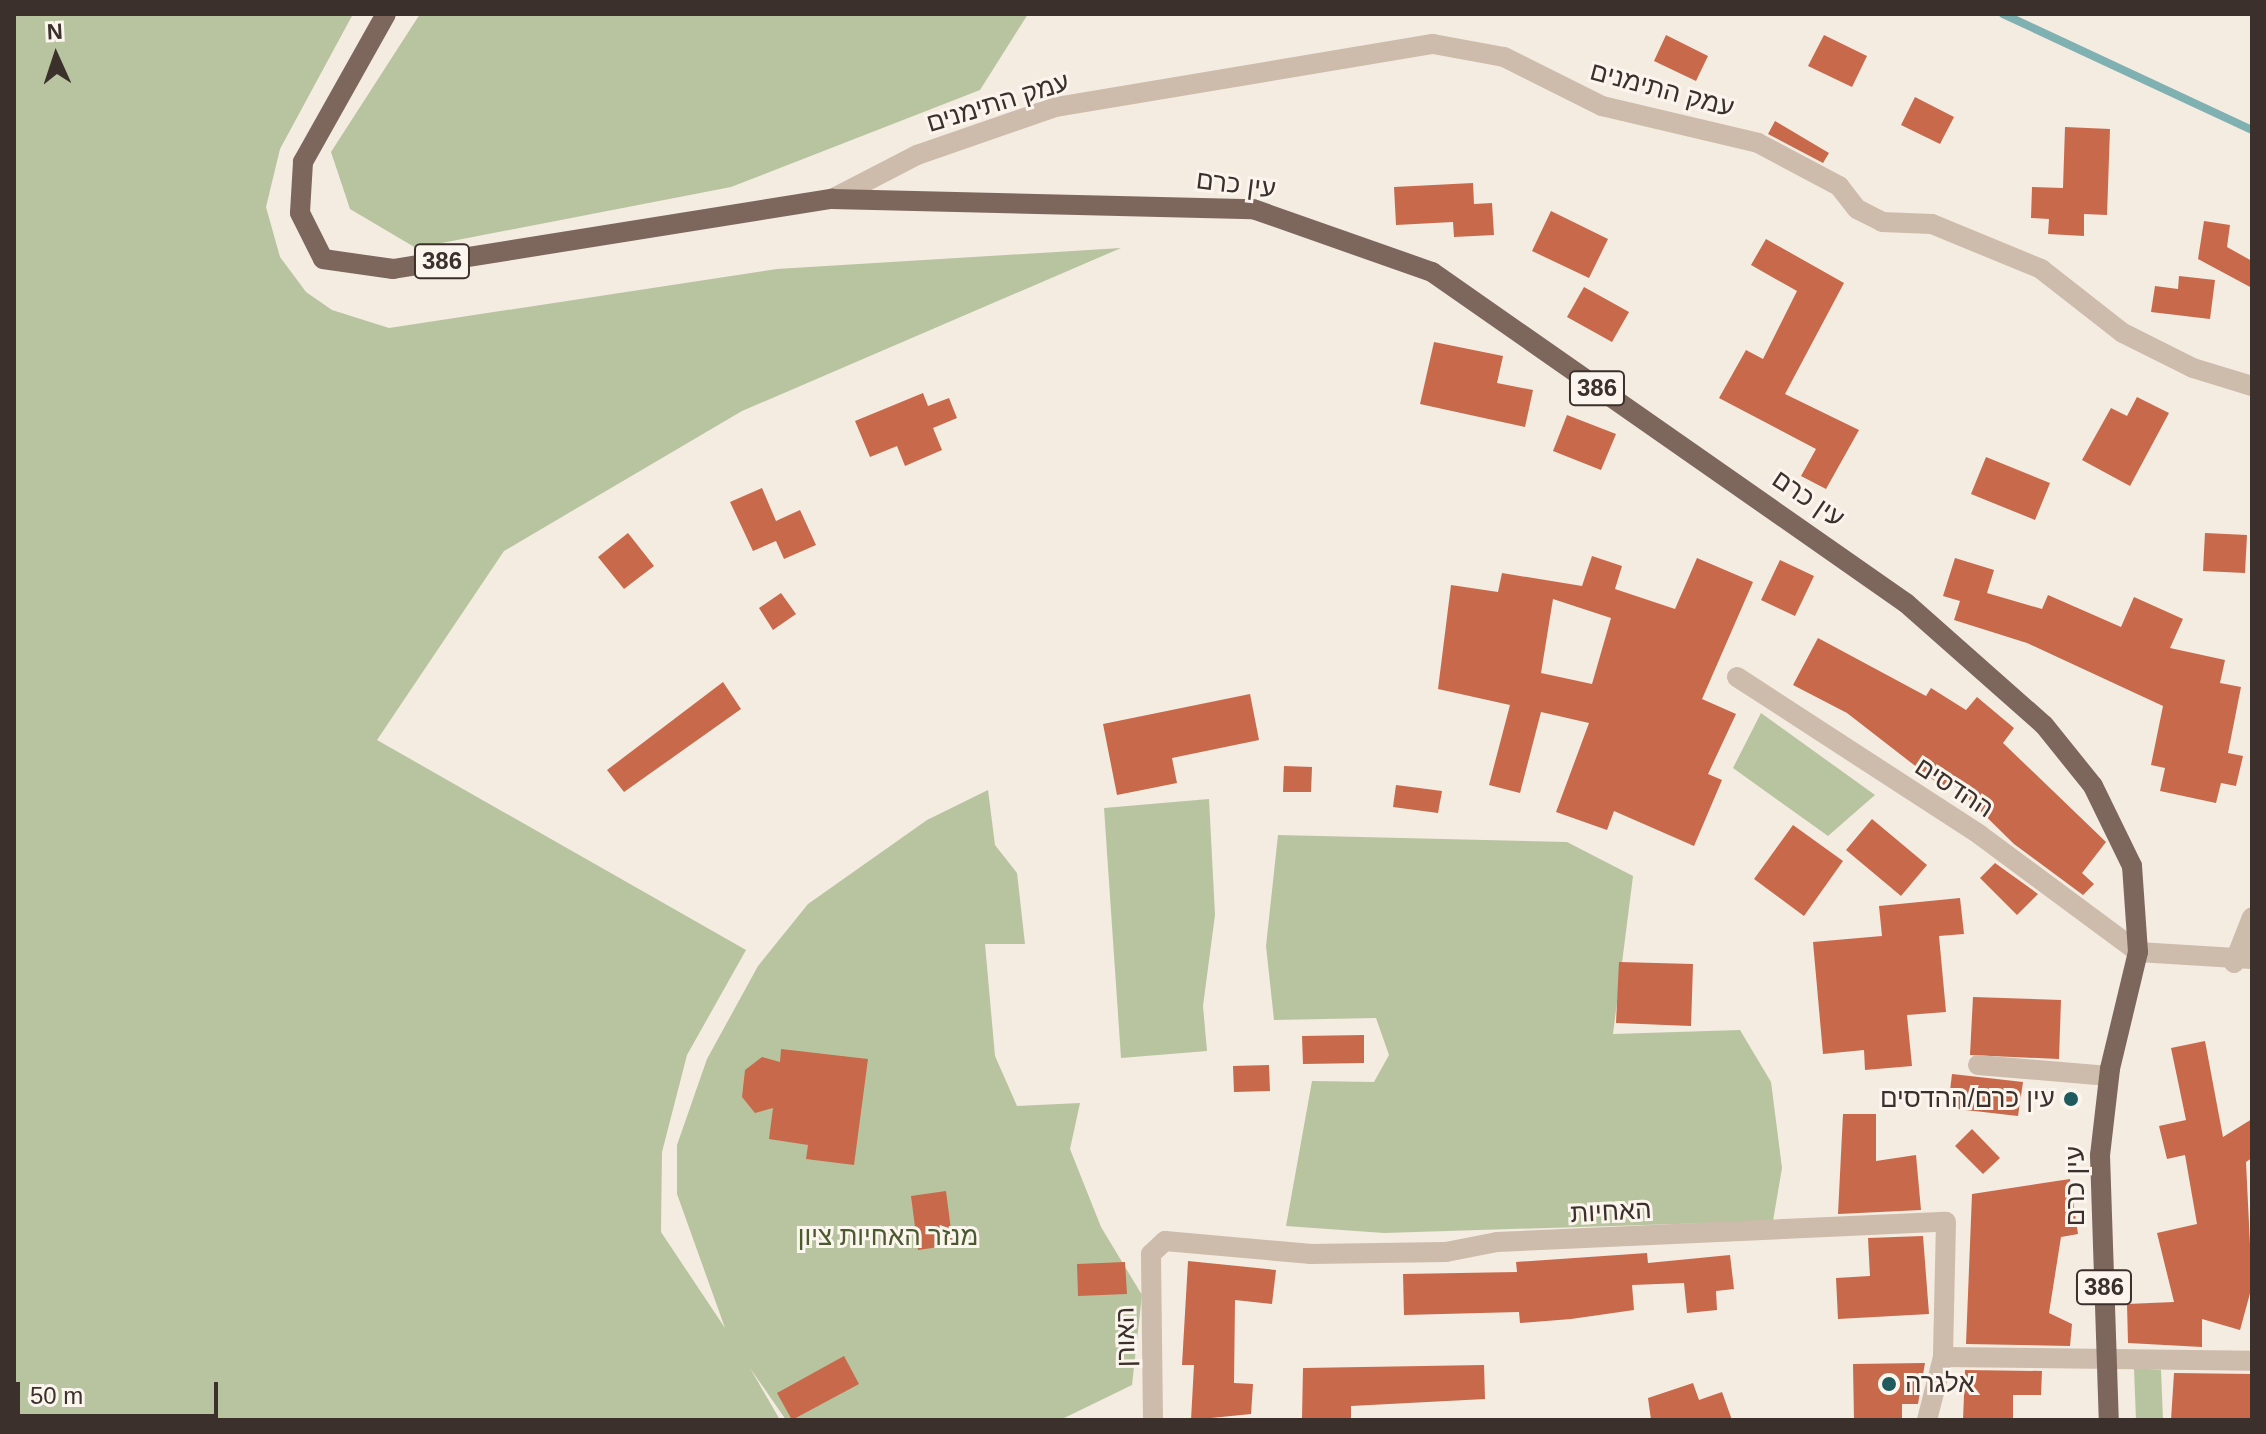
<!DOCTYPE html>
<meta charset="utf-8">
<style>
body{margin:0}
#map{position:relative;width:2266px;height:1434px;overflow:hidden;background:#f4ebe1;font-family:Helvetica,"Noto Sans Hebrew",sans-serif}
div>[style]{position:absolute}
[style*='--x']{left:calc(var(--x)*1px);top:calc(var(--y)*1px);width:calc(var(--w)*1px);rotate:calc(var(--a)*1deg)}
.green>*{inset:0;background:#b8c4a0}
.stream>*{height:8px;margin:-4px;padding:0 4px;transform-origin:4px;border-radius:4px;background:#7fb0b2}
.building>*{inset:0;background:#c8694b}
.minor>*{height:20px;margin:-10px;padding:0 10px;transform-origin:10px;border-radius:10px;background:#cdbbac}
.primary>*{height:20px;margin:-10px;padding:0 10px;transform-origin:10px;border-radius:10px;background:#7d675c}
.dots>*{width:22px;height:22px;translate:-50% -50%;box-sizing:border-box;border:4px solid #fbf5ee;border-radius:50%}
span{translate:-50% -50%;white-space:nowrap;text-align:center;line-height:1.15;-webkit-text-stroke:6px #fbf5ee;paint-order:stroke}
.shield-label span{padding:2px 6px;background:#fbf5ee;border:2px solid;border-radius:6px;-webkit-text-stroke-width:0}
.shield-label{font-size:24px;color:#3b302b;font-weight:700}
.street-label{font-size:26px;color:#3b302b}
.poi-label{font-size:26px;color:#3b302b}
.right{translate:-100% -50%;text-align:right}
.left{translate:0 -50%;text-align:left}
.park-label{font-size:26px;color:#4a5a2e}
.frame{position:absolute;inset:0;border:16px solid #3b302b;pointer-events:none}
.north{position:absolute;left:16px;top:16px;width:80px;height:80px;-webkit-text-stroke:6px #fbf5ee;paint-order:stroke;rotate:357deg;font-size:22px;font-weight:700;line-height:32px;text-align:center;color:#3b302b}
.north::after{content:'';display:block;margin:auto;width:28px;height:36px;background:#3b302b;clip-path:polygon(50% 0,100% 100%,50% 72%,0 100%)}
.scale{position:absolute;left:16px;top:1382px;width:202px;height:36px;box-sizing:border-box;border:4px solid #3b302b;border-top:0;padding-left:10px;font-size:24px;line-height:28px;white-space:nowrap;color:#3b302b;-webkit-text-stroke:6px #fbf5ee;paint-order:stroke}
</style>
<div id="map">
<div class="green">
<div style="clip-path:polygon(14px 14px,353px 14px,280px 149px,266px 207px,280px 257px,306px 292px,332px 310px,389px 328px,777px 269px,1121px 248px,742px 411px,504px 551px,377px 740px,746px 950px,687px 1055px,662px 1152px,661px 1232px,725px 1328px,677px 1194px,677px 1145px,707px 1059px,758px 966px,808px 904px,927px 820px,988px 790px,995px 845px,1017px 873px,1025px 944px,985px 944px,995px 1056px,1017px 1106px,1080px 1103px,1070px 1149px,1101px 1227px,1142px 1295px,1132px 1385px,1060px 1420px,786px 1420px,750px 1368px,780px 1420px,14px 1420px)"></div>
<div style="clip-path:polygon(420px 14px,1028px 14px,980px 90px,731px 187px,416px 248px,350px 209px,331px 152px)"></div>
<div style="clip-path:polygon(1761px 713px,1875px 795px,1828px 836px,1733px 768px)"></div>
<div style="clip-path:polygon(1209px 799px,1215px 915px,1203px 1006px,1207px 1051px,1121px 1058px,1104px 808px)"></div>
<div style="clip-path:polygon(1278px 835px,1567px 842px,1633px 876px,1613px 1034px,1740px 1030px,1771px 1082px,1782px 1168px,1773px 1221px,1384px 1233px,1286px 1226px,1312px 1081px,1374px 1082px,1389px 1055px,1376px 1018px,1274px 1020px,1266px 946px)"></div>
<div style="clip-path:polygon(2134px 1368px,2161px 1370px,2163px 1420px,2136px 1420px)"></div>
</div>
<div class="stream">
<div style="--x:2003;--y:14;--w:275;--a:25"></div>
</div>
<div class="building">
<div style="clip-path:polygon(1666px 35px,1708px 56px,1696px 81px,1654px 61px)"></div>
<div style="clip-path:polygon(1824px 35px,1867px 56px,1852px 87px,1808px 66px)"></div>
<div style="clip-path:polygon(1915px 97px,1954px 117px,1940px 144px,1901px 125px)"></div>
<div style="clip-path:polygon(1775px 121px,1829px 153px,1823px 163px,1768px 134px)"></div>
<div style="clip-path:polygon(2065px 127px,2110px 129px,2107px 215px,2084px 214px,2084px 236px,2048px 234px,2049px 219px,2031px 218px,2032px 187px,2063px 188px)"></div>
<div style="clip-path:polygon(1473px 183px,1474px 204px,1492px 203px,1494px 235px,1454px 237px,1453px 222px,1396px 225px,1394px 187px)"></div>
<div style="clip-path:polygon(1551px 211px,1608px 239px,1589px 278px,1532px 251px)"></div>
<div style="clip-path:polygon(2204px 221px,2230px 225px,2227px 247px,2252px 261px,2252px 288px,2198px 259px)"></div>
<div style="clip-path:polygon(1766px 239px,1844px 283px,1785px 394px,1859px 430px,1826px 489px,1801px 476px,1816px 449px,1719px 398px,1746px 350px,1763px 359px,1797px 291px,1751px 265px)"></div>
<div style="clip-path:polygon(2179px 276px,2215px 280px,2210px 319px,2151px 312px,2155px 286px,2178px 289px)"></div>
<div style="clip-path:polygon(1584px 287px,1629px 312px,1612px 342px,1567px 317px)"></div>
<div style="clip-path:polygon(1434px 342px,1503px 356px,1497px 383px,1533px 390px,1525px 427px,1420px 404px)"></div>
<div style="clip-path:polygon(923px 393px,928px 406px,949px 398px,957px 418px,933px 428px,942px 450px,905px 466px,897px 446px,870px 457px,855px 421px)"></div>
<div style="clip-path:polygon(2137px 397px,2169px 413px,2130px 486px,2082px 460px,2111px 408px,2127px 416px)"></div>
<div style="clip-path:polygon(1567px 415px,1616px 434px,1601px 470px,1553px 451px)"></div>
<div style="clip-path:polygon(1986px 457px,2050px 483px,2035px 520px,1971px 494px)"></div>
<div style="clip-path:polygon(762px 488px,776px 521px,800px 510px,816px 545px,784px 559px,776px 541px,753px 551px,730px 502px)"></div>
<div style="clip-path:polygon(628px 533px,654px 566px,624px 589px,598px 557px)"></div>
<div style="clip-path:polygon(2205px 533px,2247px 535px,2245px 573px,2203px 571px)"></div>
<div style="clip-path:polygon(evenodd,1592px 556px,1622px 566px,1615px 589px,1675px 609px,1697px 558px,1753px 582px,1702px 699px,1736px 714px,1708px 774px,1722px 780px,1694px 846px,1614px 811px,1607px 830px,1556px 812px,1589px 723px,1541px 712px,1520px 793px,1489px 785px,1510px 705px,1438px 689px,1451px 585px,1498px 592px,1502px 573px,1582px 586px,1592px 556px,1553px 599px,1611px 618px,1592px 684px,1541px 673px,1553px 599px)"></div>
<div style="clip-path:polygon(1955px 558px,1994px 570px,1987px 593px,2042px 609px,2048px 595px,2121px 627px,2134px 597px,2183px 619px,2170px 648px,2225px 660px,2220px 683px,2241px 687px,2228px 753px,2243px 756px,2236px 786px,2221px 783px,2216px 803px,2160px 791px,2165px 768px,2151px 765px,2163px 706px,2027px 643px,1954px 620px,1960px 601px,1943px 596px)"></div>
<div style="clip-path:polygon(1780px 560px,1814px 576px,1795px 616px,1761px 600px)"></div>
<div style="clip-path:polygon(781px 593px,796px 614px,773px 630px,759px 608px)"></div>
<div style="clip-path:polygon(1818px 638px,1926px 696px,1931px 688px,1966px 710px,1977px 697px,2014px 728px,2003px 743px,2106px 842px,2082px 873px,2094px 884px,2083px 895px,2014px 844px,1950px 781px,1945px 789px,1847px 713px,1793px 685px)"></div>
<div style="clip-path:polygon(723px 682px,741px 709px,624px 792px,607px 770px)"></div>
<div style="clip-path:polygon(1250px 694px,1259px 740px,1172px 758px,1177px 783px,1117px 795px,1103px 724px)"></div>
<div style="clip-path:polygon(1284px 766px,1312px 767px,1311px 792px,1283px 792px)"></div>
<div style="clip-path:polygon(1396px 785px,1442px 791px,1438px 813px,1393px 807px)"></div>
<div style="clip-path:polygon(1872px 819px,1927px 865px,1901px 896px,1846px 850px)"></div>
<div style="clip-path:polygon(1793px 825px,1843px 861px,1804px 916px,1754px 879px)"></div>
<div style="clip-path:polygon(1995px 863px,2038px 894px,2017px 915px,1980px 878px)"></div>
<div style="clip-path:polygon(1960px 898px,1964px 934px,1939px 936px,1946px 1012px,1907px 1015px,1912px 1066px,1865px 1070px,1864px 1050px,1823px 1054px,1813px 942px,1882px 936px,1879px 906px)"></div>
<div style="clip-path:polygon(1619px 962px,1693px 964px,1691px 1026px,1616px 1023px)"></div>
<div style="clip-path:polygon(1973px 997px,2061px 1000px,2059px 1059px,1970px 1055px)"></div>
<div style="clip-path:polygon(1364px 1035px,1364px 1063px,1303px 1064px,1302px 1036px)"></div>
<div style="clip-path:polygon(2205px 1041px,2223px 1137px,2252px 1119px,2252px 1158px,2246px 1162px,2252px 1286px,2240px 1330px,2202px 1319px,2202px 1347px,2128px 1343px,2127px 1304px,2174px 1302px,2157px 1233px,2197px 1224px,2185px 1155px,2167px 1159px,2159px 1126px,2186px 1120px,2171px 1048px)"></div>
<div style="clip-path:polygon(781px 1049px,868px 1059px,854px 1165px,806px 1159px,808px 1145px,769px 1139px,773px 1108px,755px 1113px,742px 1097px,745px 1070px,762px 1057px,780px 1062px)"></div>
<div style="clip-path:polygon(1269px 1065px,1270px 1091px,1234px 1092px,1233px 1066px)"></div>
<div style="clip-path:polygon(1952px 1074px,2023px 1082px,2018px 1116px,1948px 1108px)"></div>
<div style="clip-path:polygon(1843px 1114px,1876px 1114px,1876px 1161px,1916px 1155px,1921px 1210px,1838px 1214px)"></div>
<div style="clip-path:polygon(1972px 1129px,2000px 1158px,1983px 1174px,1955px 1146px)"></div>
<div style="clip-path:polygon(2070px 1179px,2078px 1234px,2061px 1237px,2049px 1313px,2072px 1324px,2070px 1346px,1966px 1344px,1972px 1194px)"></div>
<div style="clip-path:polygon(946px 1191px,953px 1245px,918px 1250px,911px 1196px)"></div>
<div style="clip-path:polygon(1923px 1236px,1929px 1314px,1838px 1319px,1836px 1278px,1870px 1276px,1868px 1238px)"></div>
<div style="clip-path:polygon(1647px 1253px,1648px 1263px,1730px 1255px,1734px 1289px,1716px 1291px,1717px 1310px,1687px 1313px,1684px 1283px,1632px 1285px,1634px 1310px,1571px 1319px,1520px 1323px,1519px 1312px,1404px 1315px,1403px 1274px,1517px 1272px,1516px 1262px)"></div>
<div style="clip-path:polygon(1188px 1261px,1276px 1270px,1272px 1304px,1235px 1300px,1234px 1383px,1253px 1384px,1251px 1414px,1191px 1420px,1194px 1365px,1182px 1365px)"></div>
<div style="clip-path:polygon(1125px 1262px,1127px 1294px,1078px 1296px,1077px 1264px)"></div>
<div style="clip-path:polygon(844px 1356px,859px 1384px,792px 1420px,777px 1393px)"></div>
<div style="clip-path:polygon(1925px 1363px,1918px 1404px,1902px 1404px,1902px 1420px,1854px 1420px,1853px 1364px)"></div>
<div style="clip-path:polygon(1484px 1365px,1485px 1399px,1351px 1406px,1351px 1419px,1302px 1418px,1303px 1368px)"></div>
<div style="clip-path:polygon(1965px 1370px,2042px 1371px,2041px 1395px,2013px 1395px,2013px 1420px,1963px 1420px)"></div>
<div style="clip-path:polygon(2174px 1373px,2252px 1374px,2252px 1420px,2171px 1420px)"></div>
<div style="clip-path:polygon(1693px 1383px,1699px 1400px,1722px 1392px,1732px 1420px,1651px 1420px,1648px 1398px)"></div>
</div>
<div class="minor">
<div style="--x:832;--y:199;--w:96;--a:-27.4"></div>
<div style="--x:917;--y:155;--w:147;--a:-19.1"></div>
<div style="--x:1056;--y:107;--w:382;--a:-9.5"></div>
<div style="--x:1433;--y:44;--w:72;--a:10.4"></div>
<div style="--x:1504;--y:57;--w:110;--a:26.6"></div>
<div style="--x:1602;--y:106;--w:160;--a:13.3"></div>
<div style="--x:1758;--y:143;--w:92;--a:28"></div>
<div style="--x:1839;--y:186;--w:29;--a:52"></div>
<div style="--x:1857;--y:209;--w:28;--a:27"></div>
<div style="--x:1882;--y:222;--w:50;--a:2.3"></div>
<div style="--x:1932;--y:224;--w:118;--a:22.4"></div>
<div style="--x:2041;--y:269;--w:104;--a:38"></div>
<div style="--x:2123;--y:333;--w:78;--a:26.6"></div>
<div style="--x:2193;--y:368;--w:62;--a:17"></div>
<div style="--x:1737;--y:677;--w:290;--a:33"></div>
<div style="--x:1980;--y:835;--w:197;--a:36.5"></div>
<div style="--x:2138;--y:952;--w:114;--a:3.5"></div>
<div style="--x:2234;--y:963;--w:49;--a:-68.6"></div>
<div style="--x:1978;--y:1065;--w:131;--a:4.8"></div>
<div style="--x:1153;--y:1420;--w:166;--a:-90.7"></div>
<div style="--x:1151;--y:1254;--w:19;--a:-43"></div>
<div style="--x:1165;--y:1241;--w:147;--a:5.1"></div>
<div style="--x:1311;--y:1254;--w:135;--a:-0.8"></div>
<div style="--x:1446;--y:1252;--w:52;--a:-11.1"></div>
<div style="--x:1497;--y:1242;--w:449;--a:-2.6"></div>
<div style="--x:1946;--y:1222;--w:135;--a:91.3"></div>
<div style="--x:1927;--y:1420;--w:65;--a:-75.7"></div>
<div style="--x:1943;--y:1357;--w:309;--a:0.7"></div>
</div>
<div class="primary">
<div style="--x:386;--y:14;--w:170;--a:119.3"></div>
<div style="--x:303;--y:162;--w:51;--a:93.4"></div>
<div style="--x:300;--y:213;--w:51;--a:63.4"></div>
<div style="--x:323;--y:259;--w:71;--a:8.1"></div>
<div style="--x:393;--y:269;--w:445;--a:-9.1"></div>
<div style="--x:832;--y:199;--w:421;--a:1.4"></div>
<div style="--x:1253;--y:209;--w:190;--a:19.4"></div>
<div style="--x:1432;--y:272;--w:578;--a:34.93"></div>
<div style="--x:1906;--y:603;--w:184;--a:41.5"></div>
<div style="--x:2044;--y:725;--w:78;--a:51.2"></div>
<div style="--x:2093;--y:786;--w:89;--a:64"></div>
<div style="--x:2132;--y:866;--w:86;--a:86"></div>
<div style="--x:2138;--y:952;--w:120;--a:103.5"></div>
<div style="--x:2110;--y:1069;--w:87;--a:96.6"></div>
<div style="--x:2100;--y:1155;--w:265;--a:88.1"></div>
</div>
<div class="dots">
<div style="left:2071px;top:1099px;background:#1f5a5e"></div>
<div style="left:1889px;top:1384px;background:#1f5a5e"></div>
</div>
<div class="shield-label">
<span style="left:442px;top:261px">386</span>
<span style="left:1597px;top:388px">386</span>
<span style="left:2104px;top:1287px">386</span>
</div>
<div class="street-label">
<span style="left:1662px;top:90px;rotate:15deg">עמק התימנים</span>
<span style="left:998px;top:103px;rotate:-17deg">עמק התימנים</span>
<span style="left:1236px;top:185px;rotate:7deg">עין כרם</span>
<span style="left:1808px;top:499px;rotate:34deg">עין כרם</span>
<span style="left:1954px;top:788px;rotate:33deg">ההדסים</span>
<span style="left:2076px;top:1186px;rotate:-90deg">עין כרם</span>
<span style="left:1611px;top:1212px;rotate:-3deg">האחיות</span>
<span style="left:1126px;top:1337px;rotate:-91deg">האורן</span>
</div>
<div class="poi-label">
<span class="right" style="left:2055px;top:1099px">עין כרם/ההדסים</span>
<span class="left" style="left:1905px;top:1384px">אלגרה</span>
</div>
<div class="park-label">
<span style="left:888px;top:1237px">מנזר האחיות ציון</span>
</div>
<div class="frame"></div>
<div class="north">N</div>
<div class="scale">50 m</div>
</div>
